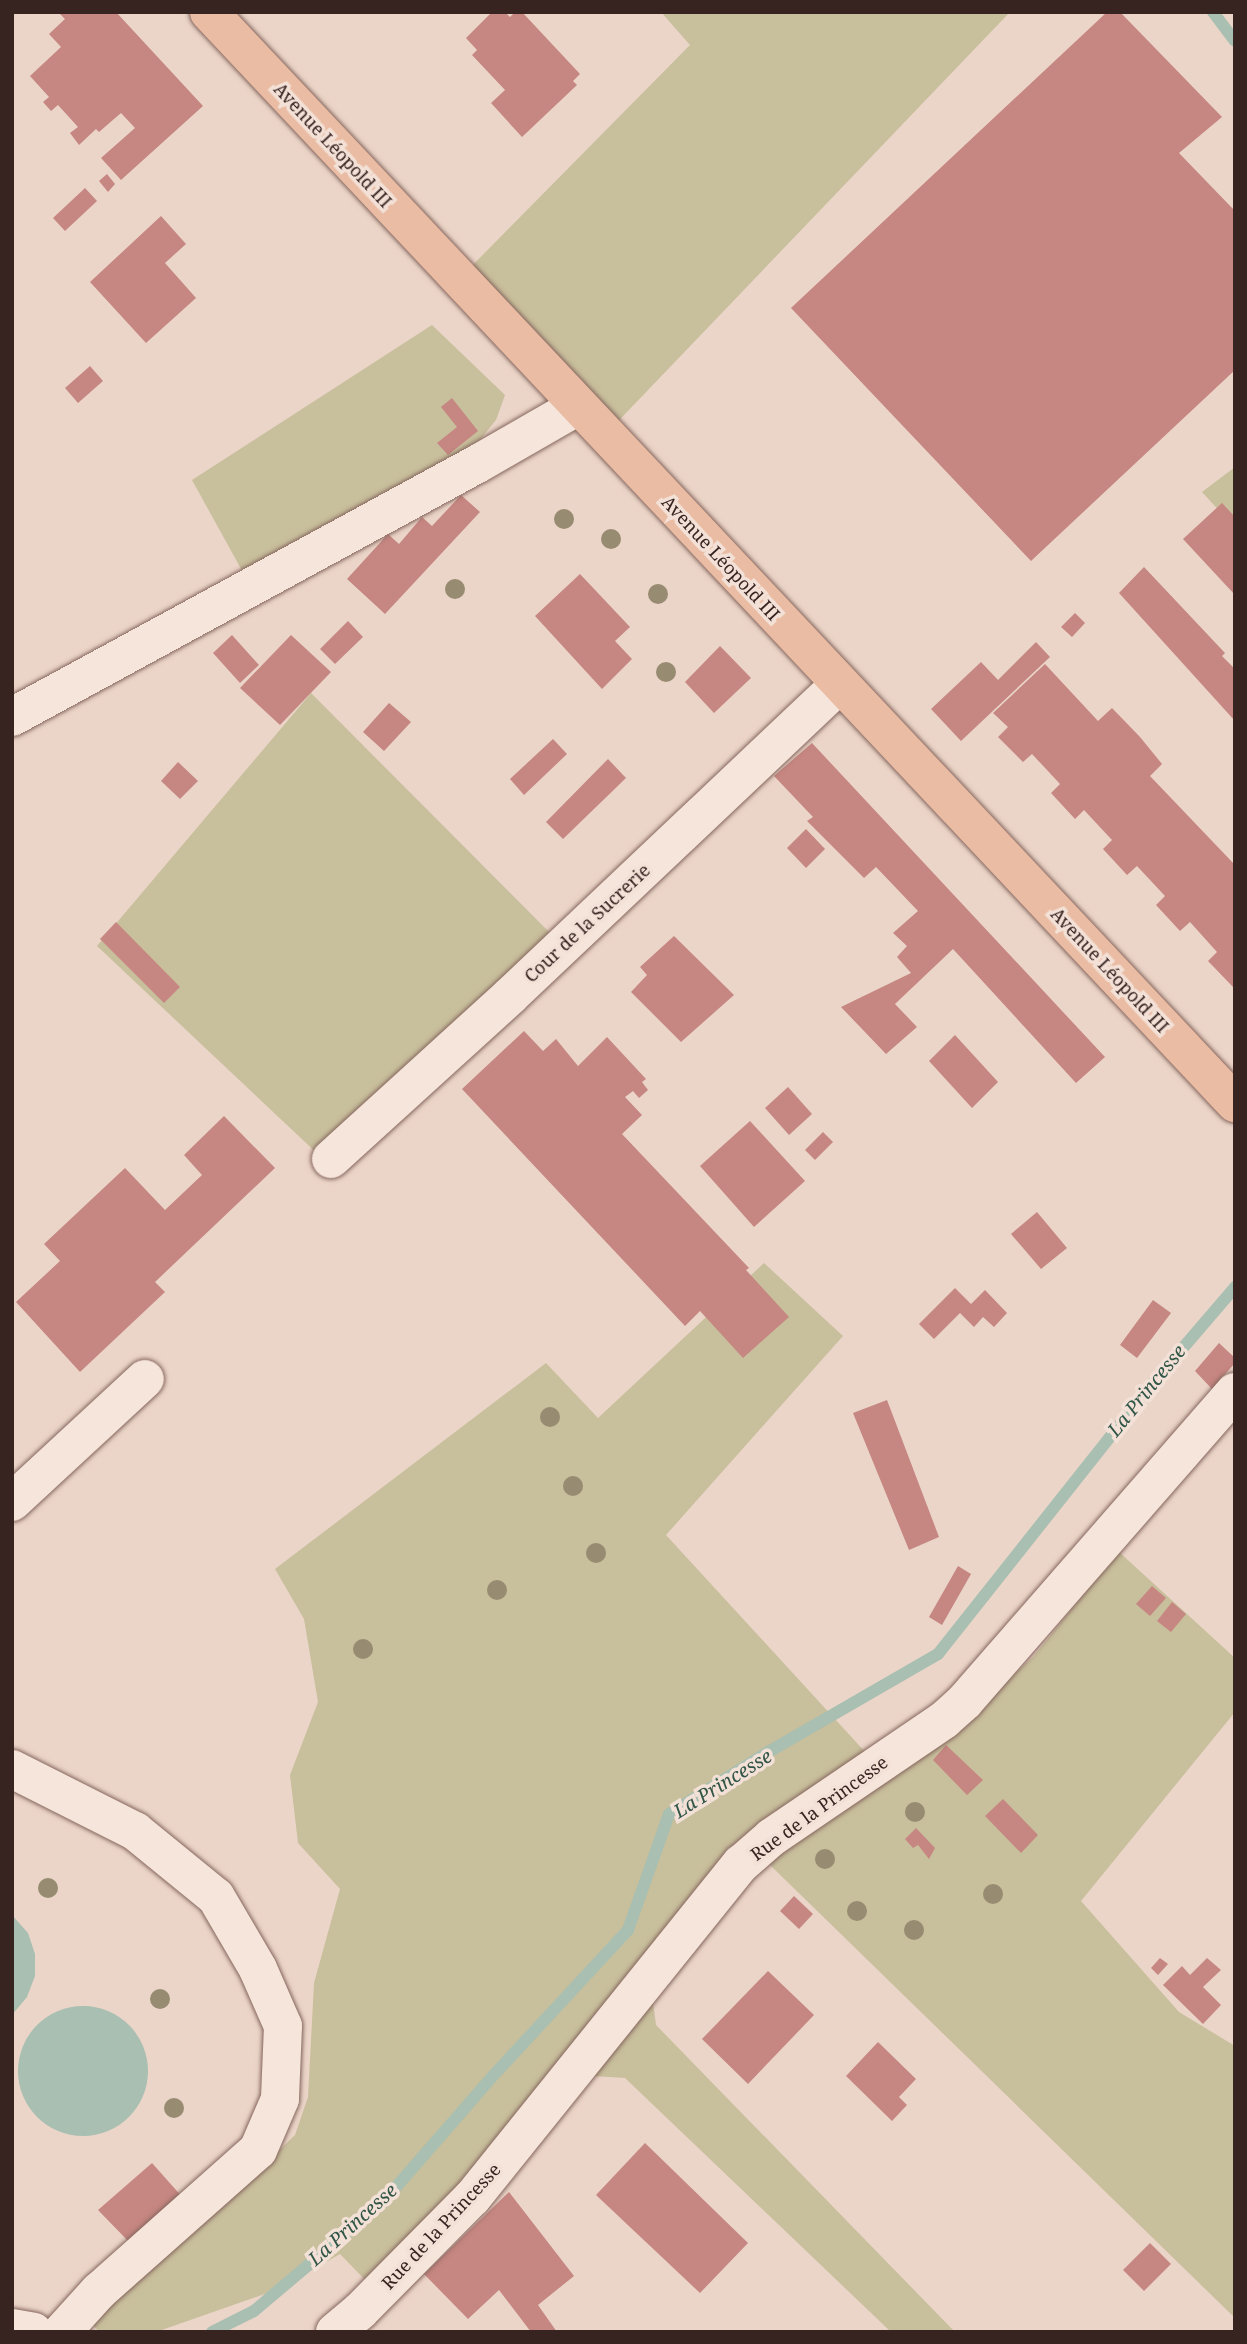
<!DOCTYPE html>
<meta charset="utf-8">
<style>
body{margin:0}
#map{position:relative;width:1247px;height:2344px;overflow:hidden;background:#ebd5c8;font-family:"Noto Serif",serif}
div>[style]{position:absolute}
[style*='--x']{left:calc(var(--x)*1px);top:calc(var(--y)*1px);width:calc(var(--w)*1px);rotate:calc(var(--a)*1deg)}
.green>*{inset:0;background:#c8bf9c}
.water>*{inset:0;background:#a8bfb1}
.round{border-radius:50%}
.stream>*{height:12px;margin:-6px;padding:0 6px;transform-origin:6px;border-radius:6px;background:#a8bfb1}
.building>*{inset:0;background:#c68681}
.roads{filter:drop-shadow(0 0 2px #85665e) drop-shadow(0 0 2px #85665e)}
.minor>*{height:38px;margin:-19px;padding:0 19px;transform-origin:19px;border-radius:19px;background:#f6e5da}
.major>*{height:38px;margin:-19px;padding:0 19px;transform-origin:19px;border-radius:19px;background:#eabca3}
.trees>*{width:20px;height:20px;margin:-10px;border-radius:50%;background:#978b71}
span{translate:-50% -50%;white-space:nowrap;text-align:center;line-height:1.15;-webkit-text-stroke:7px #f3e1d7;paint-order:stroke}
.street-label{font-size:18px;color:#372421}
.water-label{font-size:19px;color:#315547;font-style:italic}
.frame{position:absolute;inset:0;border:14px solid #372421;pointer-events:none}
</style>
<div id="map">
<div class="green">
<div style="clip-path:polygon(661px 12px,1010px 12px,603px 437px,457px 281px,690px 45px)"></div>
<div style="clip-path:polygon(432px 325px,505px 395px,496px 420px,475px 446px,245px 576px,192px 480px)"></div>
<div style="clip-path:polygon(1235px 467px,1235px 528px,1202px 492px)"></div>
<div style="clip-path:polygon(311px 693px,556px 939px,322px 1158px,97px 946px)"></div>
<div style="clip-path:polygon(764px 1263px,843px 1336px,666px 1535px,867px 1754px,765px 1818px,690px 1896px,594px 2031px,370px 2285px,340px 2254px,279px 2289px,156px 2332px,99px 2332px,93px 2325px,96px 2314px,242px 2186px,295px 2135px,308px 2097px,314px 1983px,340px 1889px,298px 1843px,290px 1775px,318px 1702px,304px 1619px,275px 1569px,546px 1363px,598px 1418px)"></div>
<div style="clip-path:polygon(1118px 1551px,1235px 1658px,1235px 1712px,1081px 1901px,1179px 2012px,1235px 2046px,1235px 2318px,768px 1863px,946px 1737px,1034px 1656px)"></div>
<div style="clip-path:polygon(653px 2002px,656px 2025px,955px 2332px,891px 2332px,625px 2078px,593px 2076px)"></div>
</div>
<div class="water">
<div style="clip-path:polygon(12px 1915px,28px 1933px,35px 1954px,35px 1976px,27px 1997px,12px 2015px)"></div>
<div class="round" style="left:18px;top:2006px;width:130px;height:130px"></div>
</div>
<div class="stream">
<div style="--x:1213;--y:12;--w:36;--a:53"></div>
<div style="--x:212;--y:2332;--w:47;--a:-26.6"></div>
<div style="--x:254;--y:2311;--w:169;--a:-40.2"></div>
<div style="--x:383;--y:2202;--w:164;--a:-48.9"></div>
<div style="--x:491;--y:2078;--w:202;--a:-47.2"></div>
<div style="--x:628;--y:1930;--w:123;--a:-70.5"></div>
<div style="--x:669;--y:1814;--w:119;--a:-32"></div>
<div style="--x:770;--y:1751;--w:194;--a:-30"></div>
<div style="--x:938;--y:1654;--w:345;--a:-51.6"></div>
<div style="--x:1152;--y:1384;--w:128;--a:-49.4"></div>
</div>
<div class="building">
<div style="clip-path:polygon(58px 12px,116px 12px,203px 106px,121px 180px,101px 158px,135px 128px,121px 113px,99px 132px,96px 129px,79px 145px,70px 133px,78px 127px,58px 105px,51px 111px,43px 102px,49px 97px,30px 76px,61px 47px,49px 34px,65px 19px)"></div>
<div style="clip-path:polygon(492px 12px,505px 12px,510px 17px,515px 12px,522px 12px,580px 74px,573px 81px,577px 85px,522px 137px,491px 103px,505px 90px,472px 55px,477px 50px,466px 38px)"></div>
<div style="clip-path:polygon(1107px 12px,1120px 12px,1222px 117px,1179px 153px,1235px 211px,1235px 370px,1031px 561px,791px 308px)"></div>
<div style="clip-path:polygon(107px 174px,115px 184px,108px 192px,99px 181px)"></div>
<div style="clip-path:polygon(85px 188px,97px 201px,65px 231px,53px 218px)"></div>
<div style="clip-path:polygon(161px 216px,186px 244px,165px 263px,196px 298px,146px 343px,90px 282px)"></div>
<div style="clip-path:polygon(90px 366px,103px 381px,78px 403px,65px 388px)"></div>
<div style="clip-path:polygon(452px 398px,478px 431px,448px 455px,437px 443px,457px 427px,441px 407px)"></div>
<div style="clip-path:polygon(461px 495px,480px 512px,385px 614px,347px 579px,388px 534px,399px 544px,422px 517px,432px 526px)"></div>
<div style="clip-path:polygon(1222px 503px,1235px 517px,1235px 595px,1183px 539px)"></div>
<div style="clip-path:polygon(1144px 567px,1225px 653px,1222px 656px,1235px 669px,1235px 721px,1119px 593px)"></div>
<div style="clip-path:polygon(580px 574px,630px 627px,615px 641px,632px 659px,602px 689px,535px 616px)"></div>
<div style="clip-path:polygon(1075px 613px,1085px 623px,1072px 637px,1061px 627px)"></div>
<div style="clip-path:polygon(348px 621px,363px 637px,335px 664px,320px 649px)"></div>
<div style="clip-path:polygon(232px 635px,259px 665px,240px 683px,213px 653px)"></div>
<div style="clip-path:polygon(291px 635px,331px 672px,280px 725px,240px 688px)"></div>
<div style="clip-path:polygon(1036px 642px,1050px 657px,961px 741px,931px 709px,981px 662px,998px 680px)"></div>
<div style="clip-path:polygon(720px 646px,751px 678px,714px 713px,685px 682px)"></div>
<div style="clip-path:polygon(1045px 664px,1098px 721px,1112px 708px,1140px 737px,1162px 764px,1150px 776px,1235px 865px,1233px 987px,1208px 961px,1217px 952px,1190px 922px,1180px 931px,1156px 905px,1165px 896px,1137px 866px,1127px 875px,1103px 849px,1112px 840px,1084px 810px,1075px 819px,1051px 793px,1060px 784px,1047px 770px,1032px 754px,1023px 762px,998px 737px,1008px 727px,993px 713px)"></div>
<div style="clip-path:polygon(389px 703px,411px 722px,384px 751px,363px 732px)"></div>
<div style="clip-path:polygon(553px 739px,567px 754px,524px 795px,510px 779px)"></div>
<div style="clip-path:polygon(812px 743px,1105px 1057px,1076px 1083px,953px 949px,895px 1004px,917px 1027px,886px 1054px,841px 1007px,911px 973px,897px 957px,907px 946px,893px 933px,918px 911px,876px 867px,864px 878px,807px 821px,813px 817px,774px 776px)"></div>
<div style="clip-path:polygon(608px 759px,626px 778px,563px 839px,546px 822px)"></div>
<div style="clip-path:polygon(178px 762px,198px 781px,180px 799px,161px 781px)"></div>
<div style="clip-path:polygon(806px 829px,825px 849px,806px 868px,787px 848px)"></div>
<div style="clip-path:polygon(116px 922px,180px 987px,164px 1003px,100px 939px)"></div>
<div style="clip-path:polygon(674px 936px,734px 995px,681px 1042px,631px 992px,647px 975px,640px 967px)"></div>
<div style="clip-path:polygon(524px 1031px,543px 1051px,556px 1039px,578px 1066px,607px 1037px,646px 1079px,642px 1082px,648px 1090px,639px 1098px,633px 1091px,625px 1097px,642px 1115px,622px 1134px,749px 1268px,746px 1270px,789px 1317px,743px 1358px,700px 1311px,685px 1326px,462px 1089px)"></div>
<div style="clip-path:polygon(955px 1035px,998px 1082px,972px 1108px,929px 1061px)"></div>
<div style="clip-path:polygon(788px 1087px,812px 1114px,789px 1135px,765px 1108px)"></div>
<div style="clip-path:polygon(224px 1116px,275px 1168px,155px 1282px,165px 1292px,80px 1372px,16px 1302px,60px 1261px,44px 1244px,125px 1168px,165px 1210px,202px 1175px,184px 1155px)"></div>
<div style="clip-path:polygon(750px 1121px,805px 1181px,754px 1227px,700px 1166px)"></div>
<div style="clip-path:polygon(823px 1132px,833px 1142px,815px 1160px,805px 1150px)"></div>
<div style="clip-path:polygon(1037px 1212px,1067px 1248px,1041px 1269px,1011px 1234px)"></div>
<div style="clip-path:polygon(955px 1288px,971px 1304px,985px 1290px,1007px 1313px,994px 1327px,983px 1317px,974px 1327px,960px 1313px,934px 1339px,919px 1324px)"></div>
<div style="clip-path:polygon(1153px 1300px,1171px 1313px,1137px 1358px,1120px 1345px)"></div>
<div style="clip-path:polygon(1219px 1343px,1235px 1358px,1235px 1363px,1212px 1389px,1195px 1371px)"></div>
<div style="clip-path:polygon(887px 1400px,939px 1537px,909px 1550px,853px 1413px)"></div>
<div style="clip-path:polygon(958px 1566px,971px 1574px,942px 1625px,929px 1617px)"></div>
<div style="clip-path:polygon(1152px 1586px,1166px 1598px,1150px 1616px,1136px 1604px)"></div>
<div style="clip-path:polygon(1172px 1602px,1186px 1614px,1171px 1632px,1157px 1621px)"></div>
<div style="clip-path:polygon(946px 1745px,983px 1780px,967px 1795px,933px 1760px)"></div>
<div style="clip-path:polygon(1003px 1799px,1038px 1835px,1021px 1853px,985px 1816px)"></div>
<div style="clip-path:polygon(916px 1828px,935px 1848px,929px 1859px,918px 1845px,913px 1848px,905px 1839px)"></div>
<div style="clip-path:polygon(794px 1896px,813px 1914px,799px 1929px,780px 1911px)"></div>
<div style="clip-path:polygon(1160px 1958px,1168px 1964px,1158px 1975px,1151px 1968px)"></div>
<div style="clip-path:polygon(1207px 1958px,1221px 1970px,1203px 1987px,1221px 2005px,1203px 2024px,1163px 1985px,1182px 1966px,1190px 1975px)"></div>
<div style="clip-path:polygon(768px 1971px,814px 2015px,748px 2084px,702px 2039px)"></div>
<div style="clip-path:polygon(878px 2042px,916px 2079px,899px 2097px,907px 2105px,892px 2121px,846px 2076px)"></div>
<div style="clip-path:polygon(645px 2143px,748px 2243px,700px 2293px,596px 2195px)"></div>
<div style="clip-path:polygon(152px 2163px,184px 2199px,131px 2244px,98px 2210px)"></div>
<div style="clip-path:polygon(509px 2192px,574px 2276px,538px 2305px,557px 2332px,531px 2332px,499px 2290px,468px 2319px,424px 2274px)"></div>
<div style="clip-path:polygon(1150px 2243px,1171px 2264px,1144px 2291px,1123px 2270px)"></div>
</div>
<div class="roads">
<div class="minor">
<div style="--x:12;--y:717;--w:532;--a:-28.54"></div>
<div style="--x:479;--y:463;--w:114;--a:-29.9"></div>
<div style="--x:331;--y:1159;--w:242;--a:-42.3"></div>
<div style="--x:510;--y:996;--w:454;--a:-43.4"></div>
<div style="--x:12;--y:1502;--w:181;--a:-42.8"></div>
<div style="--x:12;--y:1769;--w:138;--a:26.8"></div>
<div style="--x:135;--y:1831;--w:104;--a:39.2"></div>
<div style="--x:216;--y:1897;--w:83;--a:59.7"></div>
<div style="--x:258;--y:1969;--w:62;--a:66.3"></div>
<div style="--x:283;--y:2026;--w:73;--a:92.4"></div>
<div style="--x:280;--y:2099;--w:56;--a:113.3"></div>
<div style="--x:258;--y:2150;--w:213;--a:138.4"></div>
<div style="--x:99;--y:2291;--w:55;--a:132.1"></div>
<div style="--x:12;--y:2328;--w:22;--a:10"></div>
<div style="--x:335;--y:2332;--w:33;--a:-40"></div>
<div style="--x:360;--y:2311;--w:159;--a:-45.3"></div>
<div style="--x:472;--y:2198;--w:429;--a:-51.2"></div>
<div style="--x:741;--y:1864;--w:41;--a:-41.1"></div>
<div style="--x:772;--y:1837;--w:208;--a:-34.2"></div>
<div style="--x:944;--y:1720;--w:28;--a:-42"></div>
<div style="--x:965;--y:1701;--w:410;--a:-48.9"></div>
</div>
<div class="major">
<div style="--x:209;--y:12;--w:1498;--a:46.76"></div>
</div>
</div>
<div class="trees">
<div style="left:564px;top:519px"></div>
<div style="left:611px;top:539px"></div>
<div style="left:455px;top:589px"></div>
<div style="left:658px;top:594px"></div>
<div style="left:666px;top:672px"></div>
<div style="left:550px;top:1417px"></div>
<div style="left:573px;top:1486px"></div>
<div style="left:596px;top:1553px"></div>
<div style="left:497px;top:1590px"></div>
<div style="left:363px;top:1649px"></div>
<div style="left:915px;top:1812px"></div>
<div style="left:825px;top:1859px"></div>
<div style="left:48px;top:1888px"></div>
<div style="left:993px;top:1894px"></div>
<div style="left:857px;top:1911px"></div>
<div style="left:914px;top:1930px"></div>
<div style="left:160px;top:1999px"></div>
<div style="left:174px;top:2108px"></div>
</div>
<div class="street-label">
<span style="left:333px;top:145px;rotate:47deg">Avenue Léopold III</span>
<span style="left:721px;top:558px;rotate:47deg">Avenue Léopold III</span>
<span style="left:587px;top:923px;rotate:-43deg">Cour de la Sucrerie</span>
<span style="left:1110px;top:970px;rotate:47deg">Avenue Léopold III</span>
<span style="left:819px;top:1808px;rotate:-36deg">Rue de la Princesse</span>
<span style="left:441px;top:2226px;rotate:-47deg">Rue de la Princesse</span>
</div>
<div class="water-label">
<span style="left:1147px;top:1391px;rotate:-51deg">La Princesse</span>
<span style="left:723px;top:1784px;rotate:-32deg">La Princesse</span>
<span style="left:353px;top:2225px;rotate:-42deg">La Princesse</span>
</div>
<div class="frame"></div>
</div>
